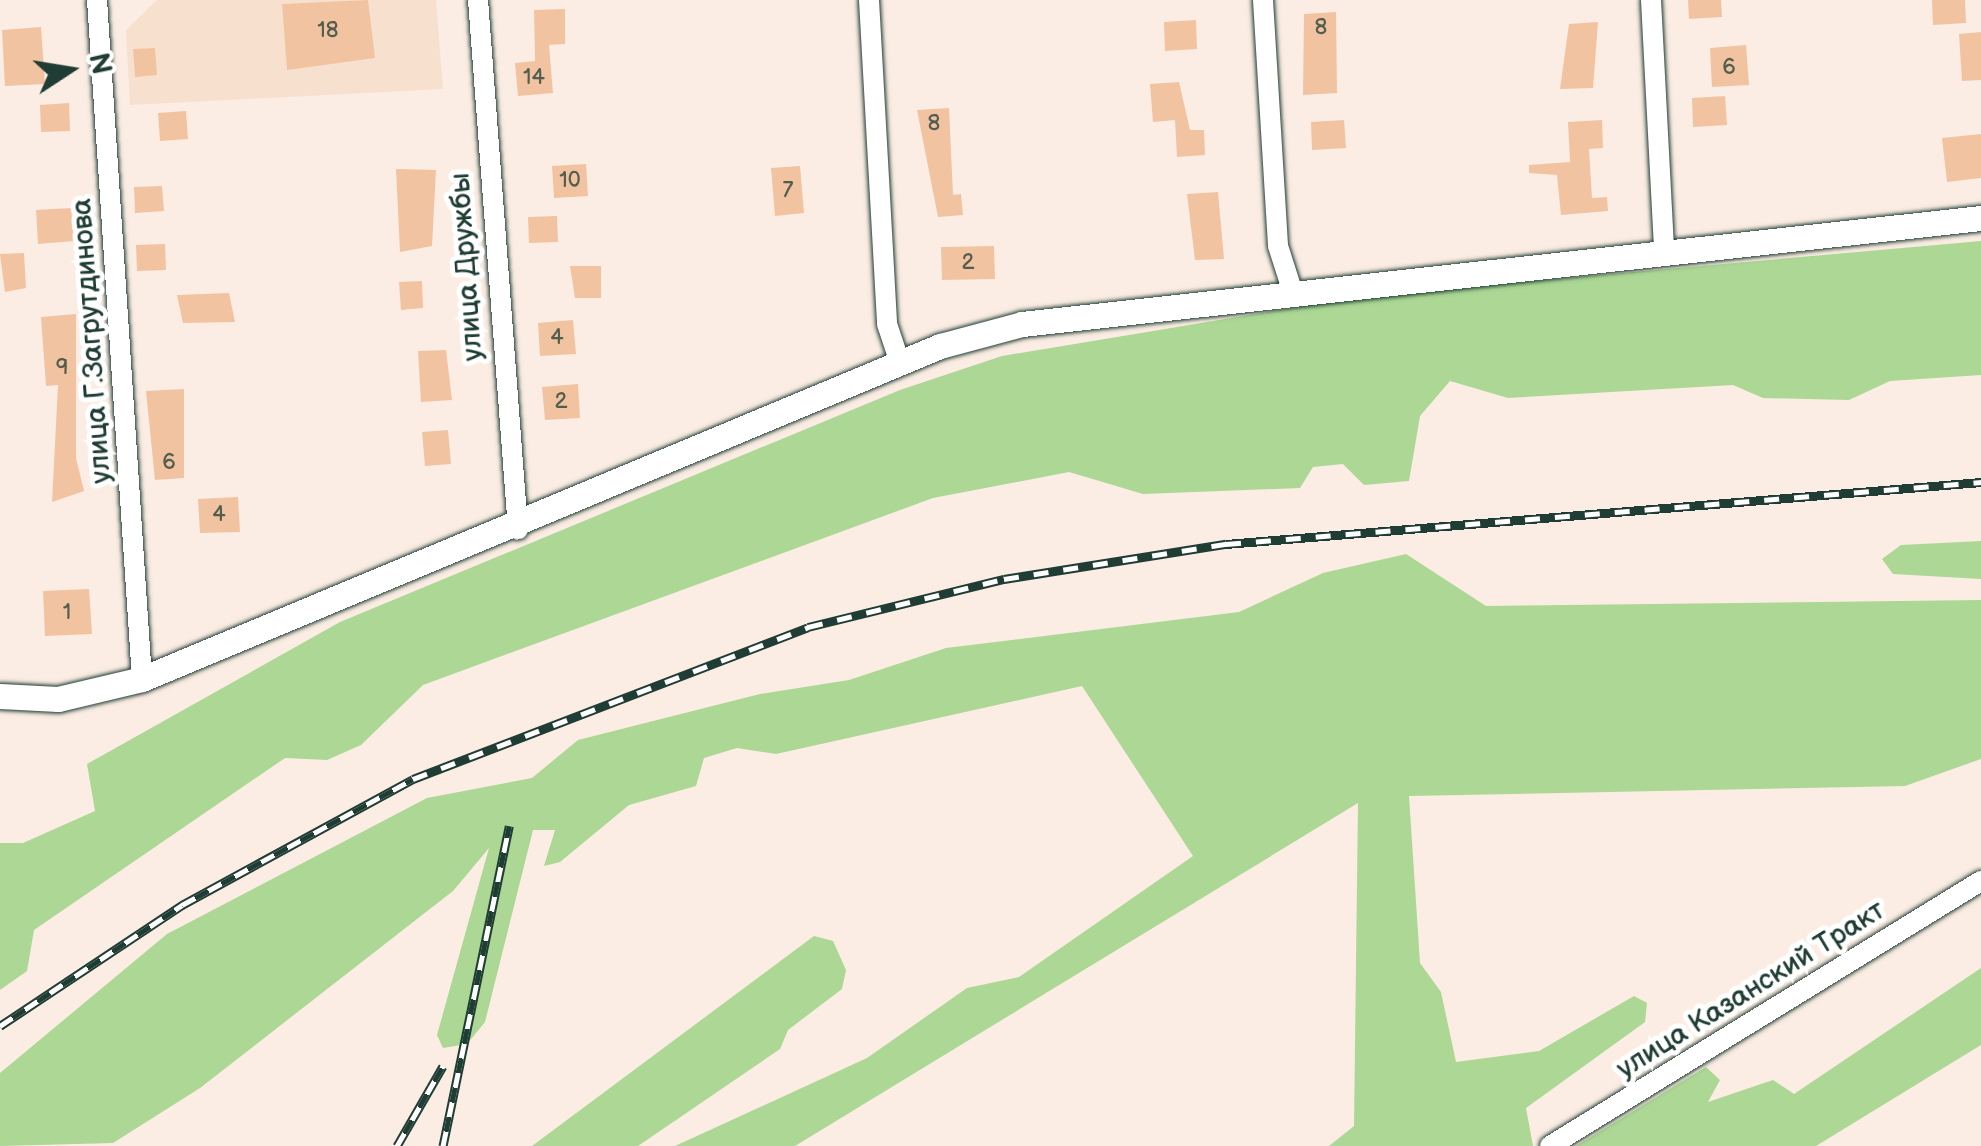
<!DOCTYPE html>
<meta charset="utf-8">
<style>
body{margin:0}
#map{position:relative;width:1981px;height:1146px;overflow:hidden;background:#fbede3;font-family:"Balsamiq Sans",sans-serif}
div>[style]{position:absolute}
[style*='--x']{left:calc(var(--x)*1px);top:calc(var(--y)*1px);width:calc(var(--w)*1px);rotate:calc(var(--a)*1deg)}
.built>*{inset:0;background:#f8e0cf}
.green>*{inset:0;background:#acd794}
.building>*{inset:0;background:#f2c3a1}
.roads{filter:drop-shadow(0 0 2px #1f3d34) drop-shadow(0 0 2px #1f3d34)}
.minor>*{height:20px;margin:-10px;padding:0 10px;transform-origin:10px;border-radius:10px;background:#fff}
.tertiary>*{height:25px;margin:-12.5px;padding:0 12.5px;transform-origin:12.5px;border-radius:12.5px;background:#fff}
.rail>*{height:9px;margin-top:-4.5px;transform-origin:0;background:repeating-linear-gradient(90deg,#fff 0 15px,#1f3d34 0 30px);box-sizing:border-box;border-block:2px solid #1f3d34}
span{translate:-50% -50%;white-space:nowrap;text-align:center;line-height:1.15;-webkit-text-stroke:10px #fff;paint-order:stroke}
.number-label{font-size:22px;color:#545e4f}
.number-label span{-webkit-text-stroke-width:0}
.street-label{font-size:28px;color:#1f3d34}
.north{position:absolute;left:20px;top:20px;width:100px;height:100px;-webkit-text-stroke:8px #fff;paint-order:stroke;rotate:78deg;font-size:28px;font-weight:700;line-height:40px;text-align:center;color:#1f3d34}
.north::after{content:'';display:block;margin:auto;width:35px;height:45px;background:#1f3d34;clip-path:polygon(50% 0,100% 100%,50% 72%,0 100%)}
</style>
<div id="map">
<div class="built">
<div style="clip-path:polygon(157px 0,436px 0,443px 89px,130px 105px,126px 30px)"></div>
</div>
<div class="green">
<div style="clip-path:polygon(1981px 241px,1981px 375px,1890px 381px,1849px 400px,1763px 398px,1733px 385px,1508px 398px,1450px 381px,1420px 416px,1409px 481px,1364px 485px,1343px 464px,1313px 467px,1300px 488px,1143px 494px,1069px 472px,933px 498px,423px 685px,361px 745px,327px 760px,285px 758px,34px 930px,27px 971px,0 990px,0 843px,23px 843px,95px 811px,87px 764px,340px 622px,900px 390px,1002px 356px,1364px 296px)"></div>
<div style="clip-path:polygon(1981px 541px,1981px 579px,1893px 574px,1882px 559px,1901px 545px)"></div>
<div style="clip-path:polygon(1406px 554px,1486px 606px,1981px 600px,1981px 759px,1905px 786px,1409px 796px,1420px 963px,1441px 992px,1456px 1062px,1539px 1051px,1634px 996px,1647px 1003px,1645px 1022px,1526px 1108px,1533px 1146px,1329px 1146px,1354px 1126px,1358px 803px,795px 1146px,675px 1146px,867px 1058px,967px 988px,1019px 977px,1193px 856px,1082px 686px,776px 754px,737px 748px,704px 758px,696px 786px,629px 805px,560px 862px,544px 866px,555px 830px,533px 830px,485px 1022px,467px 1044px,443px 1048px,437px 1035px,489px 848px,453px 891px,200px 1088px,113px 1143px,0 1146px,0 1073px,167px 934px,427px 798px,532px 778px,578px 740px,760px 694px,849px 680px,946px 648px,1239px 612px,1323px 573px)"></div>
<div style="clip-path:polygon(814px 936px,833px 941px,846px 970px,842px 989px,788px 1030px,780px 1049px,638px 1146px,532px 1146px)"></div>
<div style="clip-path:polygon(1981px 968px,1981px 1045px,1816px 1146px,1576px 1146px,1706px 1067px,1720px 1080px,1708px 1102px,1773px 1080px,1794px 1094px)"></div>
</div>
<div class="building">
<div style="clip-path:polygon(368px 0,375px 58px,287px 70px,282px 4px)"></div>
<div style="clip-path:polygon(1688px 0,1721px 0,1722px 17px,1689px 19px)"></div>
<div style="clip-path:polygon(1932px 0,1965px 0,1966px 23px,1933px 25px)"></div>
<div style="clip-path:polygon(565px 9px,565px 44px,549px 45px,553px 93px,518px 96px,515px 63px,535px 61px,534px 10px)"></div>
<div style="clip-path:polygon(1336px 12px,1337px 93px,1303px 95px,1304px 14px)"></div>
<div style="clip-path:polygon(1196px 20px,1197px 49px,1165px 51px,1164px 22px)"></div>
<div style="clip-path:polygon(1598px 22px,1593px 88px,1560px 89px,1569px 24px)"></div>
<div style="clip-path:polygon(41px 27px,45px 84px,5px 86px,2px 30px)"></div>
<div style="clip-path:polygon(1981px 32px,1981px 80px,1962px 81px,1959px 34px)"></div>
<div style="clip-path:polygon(1746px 45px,1749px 85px,1712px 87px,1710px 48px)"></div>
<div style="clip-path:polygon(155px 48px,157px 75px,135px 77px,133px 49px)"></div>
<div style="clip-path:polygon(1179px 82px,1190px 130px,1204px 130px,1205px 155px,1177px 157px,1175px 120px,1153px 122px,1150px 84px)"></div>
<div style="clip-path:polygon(1725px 96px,1727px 125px,1693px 127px,1692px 98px)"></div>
<div style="clip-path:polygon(69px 103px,70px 131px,41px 132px,40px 105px)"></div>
<div style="clip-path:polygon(949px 108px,953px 195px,961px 194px,963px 215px,938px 217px,917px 110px)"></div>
<div style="clip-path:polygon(186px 111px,188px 139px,160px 141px,158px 113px)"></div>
<div style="clip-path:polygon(1344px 120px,1346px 148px,1312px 150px,1311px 122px)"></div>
<div style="clip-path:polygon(1602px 120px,1603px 148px,1589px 149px,1592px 198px,1607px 197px,1608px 211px,1561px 215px,1557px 175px,1529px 173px,1529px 165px,1570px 162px,1568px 122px)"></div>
<div style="clip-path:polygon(1981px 134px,1981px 178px,1947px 182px,1942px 138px)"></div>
<div style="clip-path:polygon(586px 164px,588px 196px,554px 198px,552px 166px)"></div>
<div style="clip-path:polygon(800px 166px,804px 213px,775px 216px,771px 168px)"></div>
<div style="clip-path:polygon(396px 169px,436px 170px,432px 246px,400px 252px)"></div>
<div style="clip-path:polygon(162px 186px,164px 211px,135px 213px,134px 187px)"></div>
<div style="clip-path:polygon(1218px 192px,1224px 259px,1195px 260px,1187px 194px)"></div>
<div style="clip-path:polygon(71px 208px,74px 241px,38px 244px,36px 210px)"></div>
<div style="clip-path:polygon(557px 216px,558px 242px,529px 243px,528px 217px)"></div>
<div style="clip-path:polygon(165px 244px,166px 270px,137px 271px,136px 245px)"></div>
<div style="clip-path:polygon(994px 246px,995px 279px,942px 280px,941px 247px)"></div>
<div style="clip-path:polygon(24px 253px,26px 288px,5px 292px,0 254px)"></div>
<div style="clip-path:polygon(570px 266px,601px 266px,601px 298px,575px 298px)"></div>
<div style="clip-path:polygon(422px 281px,423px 308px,401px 310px,399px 282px)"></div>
<div style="clip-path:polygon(229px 293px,235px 322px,183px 323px,177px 295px)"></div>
<div style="clip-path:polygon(76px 314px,76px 458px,84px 491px,52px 502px,58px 385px,46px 386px,41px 317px)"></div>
<div style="clip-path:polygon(573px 320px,576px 354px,540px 356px,538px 323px)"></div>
<div style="clip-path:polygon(446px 350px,452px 400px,421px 402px,418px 351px)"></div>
<div style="clip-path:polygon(578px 384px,580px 418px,545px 420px,542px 387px)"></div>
<div style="clip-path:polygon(184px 389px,184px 478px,155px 480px,146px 391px)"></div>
<div style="clip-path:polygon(448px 430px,451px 464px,425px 466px,422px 432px)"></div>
<div style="clip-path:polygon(238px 497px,240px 532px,200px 533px,198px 499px)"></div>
<div style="clip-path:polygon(89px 589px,92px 634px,45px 636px,43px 591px)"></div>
</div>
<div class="roads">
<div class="minor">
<div style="--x:97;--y:0;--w:680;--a:86.21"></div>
<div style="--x:478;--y:0;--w:531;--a:85.68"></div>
<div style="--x:869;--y:0;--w:324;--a:86.8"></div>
<div style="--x:887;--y:324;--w:41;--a:71.6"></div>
<div style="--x:1263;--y:0;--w:246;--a:86.5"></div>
<div style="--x:1278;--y:246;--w:46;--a:72.3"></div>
<div style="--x:1651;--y:0;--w:251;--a:87"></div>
<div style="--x:1550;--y:1146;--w:506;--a:-31.59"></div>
</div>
<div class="tertiary">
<div style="--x:0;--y:696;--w:58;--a:3"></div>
<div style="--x:58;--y:699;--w:86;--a:-13.4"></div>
<div style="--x:142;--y:679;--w:865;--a:-22.65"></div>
<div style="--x:940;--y:346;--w:85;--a:-15"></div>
<div style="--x:1022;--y:324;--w:965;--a:-6.31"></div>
</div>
</div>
<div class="rail">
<div style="--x:0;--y:1026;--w:219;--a:-33.6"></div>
<div style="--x:182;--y:905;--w:263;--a:-28.6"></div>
<div style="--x:413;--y:779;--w:423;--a:-21"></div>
<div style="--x:808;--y:627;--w:202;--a:-13.8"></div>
<div style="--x:1004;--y:579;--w:225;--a:-9"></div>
<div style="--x:1226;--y:544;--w:758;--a:-4.69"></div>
<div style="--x:397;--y:1146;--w:92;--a:-60.1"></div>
<div style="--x:443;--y:1146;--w:327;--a:-78.3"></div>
</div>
<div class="number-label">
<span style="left:1321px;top:28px">8</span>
<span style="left:328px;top:31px">18</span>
<span style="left:1729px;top:68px">6</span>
<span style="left:534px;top:78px">14</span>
<span style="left:934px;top:124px">8</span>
<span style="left:570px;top:181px">10</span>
<span style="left:788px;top:191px">7</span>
<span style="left:968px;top:263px">2</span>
<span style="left:557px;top:338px">4</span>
<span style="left:62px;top:368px">9</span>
<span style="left:561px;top:402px">2</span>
<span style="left:169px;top:463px">6</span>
<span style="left:219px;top:515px">4</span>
<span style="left:67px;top:613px">1</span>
</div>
<div class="street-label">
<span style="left:467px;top:267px;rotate:-94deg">улица Дружбы</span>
<span style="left:92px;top:341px;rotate:-94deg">улица Г.Загрутдинова</span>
<span style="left:1751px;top:990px;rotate:-32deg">улица Казанский Тракт</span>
</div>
<div class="north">N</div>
</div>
